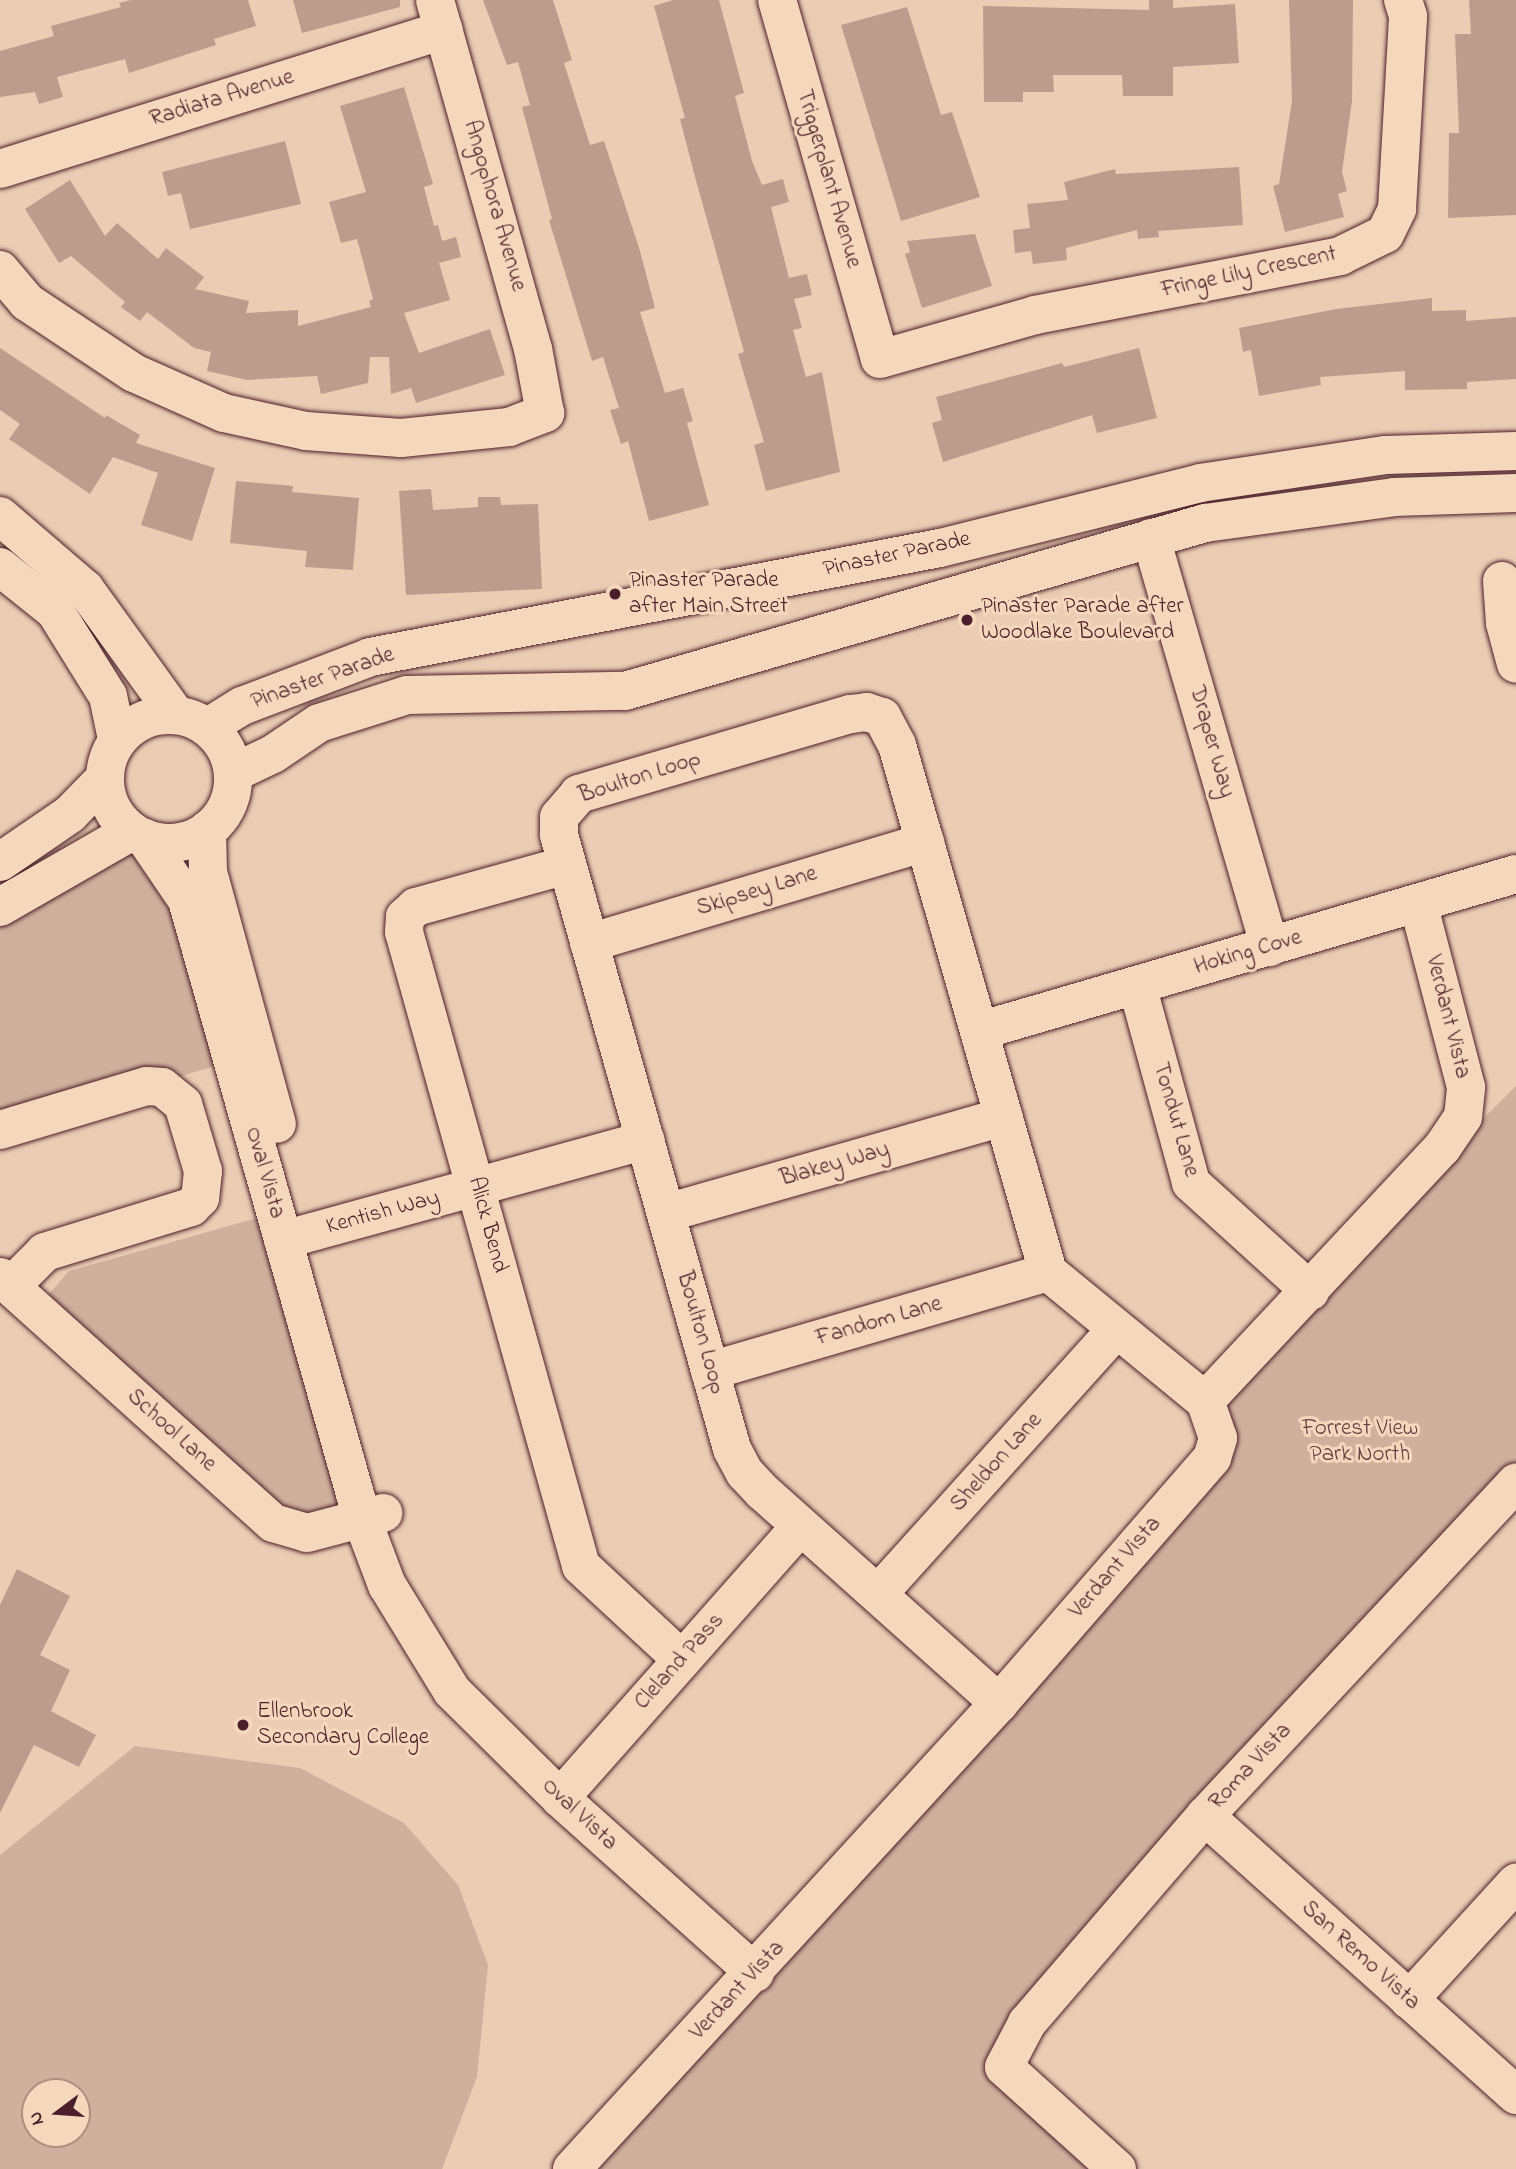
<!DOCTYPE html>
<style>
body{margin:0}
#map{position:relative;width:1516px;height:2169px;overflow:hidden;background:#ebcdb3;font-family:"Indie Flower",sans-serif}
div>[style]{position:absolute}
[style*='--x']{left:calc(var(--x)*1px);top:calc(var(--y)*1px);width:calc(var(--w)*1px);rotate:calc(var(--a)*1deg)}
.green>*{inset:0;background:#d0b09d}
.building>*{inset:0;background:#be9c8d}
.roads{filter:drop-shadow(0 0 2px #4a1f2b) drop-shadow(0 0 2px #4a1f2b)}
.minor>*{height:38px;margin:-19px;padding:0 19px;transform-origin:19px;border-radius:19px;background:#f5d8bc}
.major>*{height:38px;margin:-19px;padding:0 19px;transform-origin:19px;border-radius:19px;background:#f5d8bc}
.major>.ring{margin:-19px;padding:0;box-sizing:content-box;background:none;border:38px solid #f5d8bc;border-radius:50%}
.dots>*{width:19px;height:19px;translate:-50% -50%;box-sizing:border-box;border:4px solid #f5d8bc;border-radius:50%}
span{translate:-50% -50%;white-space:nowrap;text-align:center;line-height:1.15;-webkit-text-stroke:6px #f5d8bc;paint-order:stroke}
.street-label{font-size:23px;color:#4a1f2b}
.poi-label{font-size:23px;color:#4a1f2b}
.left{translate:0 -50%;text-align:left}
.park-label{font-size:23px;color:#653c42}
.north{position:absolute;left:21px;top:2078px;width:70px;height:70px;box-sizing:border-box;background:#f5d8bc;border:2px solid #b18e82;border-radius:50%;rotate:254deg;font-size:19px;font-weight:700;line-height:28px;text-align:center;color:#4a1f2b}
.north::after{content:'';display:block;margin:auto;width:24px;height:32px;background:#4a1f2b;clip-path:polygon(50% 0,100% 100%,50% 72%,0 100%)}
</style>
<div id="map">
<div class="green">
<div style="clip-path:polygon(145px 838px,232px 1061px,0 1130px,0 907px)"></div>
<div style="clip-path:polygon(1516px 1086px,1516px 1482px,1004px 2067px,1117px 2169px,572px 2169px,1212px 1458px,1214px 1418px,1299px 1302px)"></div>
<div style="clip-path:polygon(275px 1213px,362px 1519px,307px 1533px,36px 1309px,69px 1271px)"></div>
<div style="clip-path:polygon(evenodd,135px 1746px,300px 1768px,404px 1823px,458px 1885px,488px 1965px,477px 2077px,442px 2169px,0 2169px,0 1855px,135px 1746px,35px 2092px,77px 2092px,77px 2134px,35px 2134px,35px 2092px)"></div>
</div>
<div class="building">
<div style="clip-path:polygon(131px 0,248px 0,256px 26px,214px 39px,216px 45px,129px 73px,125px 59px,57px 77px,63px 97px,39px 104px,35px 92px,0 97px,0 51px,54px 36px,51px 26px,121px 7px,119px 3px)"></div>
<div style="clip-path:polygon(293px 0,400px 0,400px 7px,302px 33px)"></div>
<div style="clip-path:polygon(483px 0,553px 0,572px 60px,564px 63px,590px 145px,604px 141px,640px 251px,655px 308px,640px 312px,665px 393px,683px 388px,693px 421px,687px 423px,709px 505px,649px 521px,628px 441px,621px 444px,610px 410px,619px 408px,603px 357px,592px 361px,549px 220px,552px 219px,522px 107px,530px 105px,518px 62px,507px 65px)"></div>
<div style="clip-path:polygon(673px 0,719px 0,744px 93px,735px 96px,752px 161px,762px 185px,783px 179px,789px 202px,771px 207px,789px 278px,807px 274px,812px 295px,794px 299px,802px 328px,793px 330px,806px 377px,822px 372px,840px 472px,766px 491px,754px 445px,764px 442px,738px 354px,744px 352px,695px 177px,680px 119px,685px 118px,654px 6px)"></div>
<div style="clip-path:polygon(1149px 0,1173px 0,1173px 8px,1235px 4px,1239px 63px,1173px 67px,1173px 96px,1123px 96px,1122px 75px,1053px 75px,1054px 92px,1023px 92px,1023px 102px,984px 102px,983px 6px,1149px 10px)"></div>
<div style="clip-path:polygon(1289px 0,1353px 0,1352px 101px,1342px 172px,1347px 191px,1338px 194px,1344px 217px,1285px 232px,1273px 186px,1279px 184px,1292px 101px)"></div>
<div style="clip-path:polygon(1469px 0,1516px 0,1516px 215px,1448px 218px,1449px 133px,1459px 133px,1455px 34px,1471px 34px)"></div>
<div style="clip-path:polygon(907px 7px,941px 115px,952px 112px,980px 197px,901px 221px,841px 25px)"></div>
<div style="clip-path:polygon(404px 87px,433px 184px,424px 187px,434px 226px,438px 225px,442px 241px,456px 237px,461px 257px,439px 263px,450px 300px,404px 313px,419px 353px,490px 329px,505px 375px,416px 403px,411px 388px,391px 394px,389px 357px,370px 357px,368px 383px,321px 394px,317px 376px,247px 380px,207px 371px,211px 352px,194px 348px,147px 312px,140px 321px,121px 307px,125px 302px,71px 256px,59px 263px,25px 209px,70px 180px,105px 236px,117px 223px,158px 259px,166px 248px,204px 277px,195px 289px,249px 301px,246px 313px,298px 310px,298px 326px,371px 307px,369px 301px,373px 299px,357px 239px,341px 243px,329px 202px,366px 192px,340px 106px)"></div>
<div style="clip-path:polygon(285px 141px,301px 204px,190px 229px,181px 193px,168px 196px,162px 172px)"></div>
<div style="clip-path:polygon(1239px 167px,1243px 225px,1158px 231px,1159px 237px,1138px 239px,1137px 230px,1066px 248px,1067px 260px,1033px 264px,1031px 251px,1015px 253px,1013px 230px,1030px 228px,1027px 204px,1068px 200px,1064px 182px,1115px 169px,1116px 174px)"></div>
<div style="clip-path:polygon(975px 234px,992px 286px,922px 308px,905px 254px,910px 252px,907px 241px)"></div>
<div style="clip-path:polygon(1432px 298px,1432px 311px,1466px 310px,1466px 321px,1516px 317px,1516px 379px,1467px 382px,1467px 389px,1405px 390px,1405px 371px,1320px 377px,1321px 385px,1259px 396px,1251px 350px,1243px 352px,1239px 328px,1336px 309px)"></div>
<div style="clip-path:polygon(0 348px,105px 418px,106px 415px,140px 435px,136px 443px,215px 468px,192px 541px,141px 525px,158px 473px,113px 457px,90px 494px,9px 439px,20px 424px,0 410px)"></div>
<div style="clip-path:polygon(1139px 348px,1157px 418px,1097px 433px,1092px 415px,943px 462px,932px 423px,942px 420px,936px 397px,1062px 363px,1064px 367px)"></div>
<div style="clip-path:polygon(236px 481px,293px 486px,292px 492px,359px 498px,353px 570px,305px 567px,307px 551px,230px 543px)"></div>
<div style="clip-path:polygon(431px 489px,433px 510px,478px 507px,478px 497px,500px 497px,501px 505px,538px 504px,542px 589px,406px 595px,399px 491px)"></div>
<div style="clip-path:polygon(17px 1569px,70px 1596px,40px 1655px,70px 1670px,51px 1711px,96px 1735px,79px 1767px,34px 1745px,0 1813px,0 1605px)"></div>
</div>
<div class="roads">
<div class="minor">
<div style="--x:777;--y:0;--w:373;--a:74"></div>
<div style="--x:880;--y:359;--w:161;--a:-15.8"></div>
<div style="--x:1035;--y:315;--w:311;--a:-10.9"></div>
<div style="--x:1340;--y:256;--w:50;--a:-26.1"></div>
<div style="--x:1385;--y:234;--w:28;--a:-64"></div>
<div style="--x:1397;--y:209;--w:193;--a:-86.7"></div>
<div style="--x:1408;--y:16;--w:17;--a:-107"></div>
<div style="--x:0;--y:169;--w:465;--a:-17.4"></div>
<div style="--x:0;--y:270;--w:42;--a:49.8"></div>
<div style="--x:27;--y:302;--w:128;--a:33.6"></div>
<div style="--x:134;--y:373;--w:98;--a:24"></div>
<div style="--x:224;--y:413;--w:84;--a:12.4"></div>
<div style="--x:306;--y:431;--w:95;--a:4.2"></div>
<div style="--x:401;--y:438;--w:109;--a:-5.8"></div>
<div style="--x:509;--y:427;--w:39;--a:-21"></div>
<div style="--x:545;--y:413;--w:65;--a:-100.6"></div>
<div style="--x:533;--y:349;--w:362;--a:-105.7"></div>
<div style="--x:0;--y:516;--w:112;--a:40.7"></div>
<div style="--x:85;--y:589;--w:154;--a:54.2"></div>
<div style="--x:1151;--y:538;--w:426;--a:73.8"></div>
<div style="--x:0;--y:567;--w:70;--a:38.7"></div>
<div style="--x:55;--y:611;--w:100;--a:58.1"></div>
<div style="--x:108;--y:696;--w:44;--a:78.2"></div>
<div style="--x:1502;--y:581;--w:42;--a:85.9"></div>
<div style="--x:1505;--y:623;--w:42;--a:75"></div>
<div style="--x:207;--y:830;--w:42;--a:88.6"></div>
<div style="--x:208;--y:872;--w:261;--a:74.7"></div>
<div style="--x:145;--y:838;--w:75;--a:55.9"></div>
<div style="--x:187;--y:900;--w:643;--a:74.21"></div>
<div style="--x:362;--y:1519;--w:71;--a:69.3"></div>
<div style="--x:387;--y:1585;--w:124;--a:58.5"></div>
<div style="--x:452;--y:1691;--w:152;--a:44.7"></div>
<div style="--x:560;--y:1798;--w:262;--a:41.9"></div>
<div style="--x:567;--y:865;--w:157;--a:164.5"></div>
<div style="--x:416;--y:907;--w:15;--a:138"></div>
<div style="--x:405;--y:917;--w:15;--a:94"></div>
<div style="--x:404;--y:932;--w:658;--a:74.4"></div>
<div style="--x:581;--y:1566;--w:138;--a:42.9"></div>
<div style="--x:589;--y:943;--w:351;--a:-16.7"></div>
<div style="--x:1137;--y:985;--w:205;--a:74.7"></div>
<div style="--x:1191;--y:1183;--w:161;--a:42.2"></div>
<div style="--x:979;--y:1031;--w:559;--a:-16.3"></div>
<div style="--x:0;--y:1130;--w:153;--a:-16.7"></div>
<div style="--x:147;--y:1086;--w:15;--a:4"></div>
<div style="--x:162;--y:1087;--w:27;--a:39"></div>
<div style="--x:183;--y:1104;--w:70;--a:73.4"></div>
<div style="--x:203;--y:1171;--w:27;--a:96"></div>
<div style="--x:200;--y:1198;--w:13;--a:135"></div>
<div style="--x:191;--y:1207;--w:153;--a:162.9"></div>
<div style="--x:45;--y:1252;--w:48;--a:135"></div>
<div style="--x:666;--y:1213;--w:351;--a:-15.9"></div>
<div style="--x:283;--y:1240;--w:376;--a:-15.4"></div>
<div style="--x:0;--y:1277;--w:367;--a:42"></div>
<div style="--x:273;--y:1523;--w:35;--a:16"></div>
<div style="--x:307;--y:1533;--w:79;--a:-14.7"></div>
<div style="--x:710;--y:1371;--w:352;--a:-16.3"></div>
<div style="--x:1205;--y:1401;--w:347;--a:-46.9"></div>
<div style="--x:1442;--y:1148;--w:37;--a:-56"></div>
<div style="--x:1463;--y:1117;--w:30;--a:-84"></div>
<div style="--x:1466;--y:1087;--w:190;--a:-104.6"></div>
<div style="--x:878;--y:1594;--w:354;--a:-48"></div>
<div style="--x:560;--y:1798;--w:362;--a:-48.5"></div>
<div style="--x:1205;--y:1816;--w:418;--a:41.9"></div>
<div style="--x:1409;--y:2000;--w:159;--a:-47.6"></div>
<div style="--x:572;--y:2169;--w:632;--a:-47.5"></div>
<div style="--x:999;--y:1703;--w:325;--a:-49"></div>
<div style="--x:1212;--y:1458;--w:21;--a:-73"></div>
<div style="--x:1218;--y:1438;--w:39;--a:-109"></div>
<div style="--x:1205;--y:1401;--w:203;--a:-140.6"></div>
<div style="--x:1048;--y:1272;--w:548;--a:-105.99"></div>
<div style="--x:897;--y:745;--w:32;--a:-118"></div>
<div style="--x:882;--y:717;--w:16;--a:-162"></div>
<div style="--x:867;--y:712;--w:17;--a:173"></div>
<div style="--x:850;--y:714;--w:283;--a:163.6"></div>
<div style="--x:579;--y:794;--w:30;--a:131"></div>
<div style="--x:559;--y:817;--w:18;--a:90"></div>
<div style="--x:559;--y:835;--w:638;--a:74.26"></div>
<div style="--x:732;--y:1449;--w:27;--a:62"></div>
<div style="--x:745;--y:1473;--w:26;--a:47"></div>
<div style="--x:763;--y:1492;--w:317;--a:41.8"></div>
<div style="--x:1117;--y:2169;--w:152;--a:-137.9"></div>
<div style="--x:1004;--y:2067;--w:50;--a:-62.4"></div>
<div style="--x:1027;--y:2023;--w:273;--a:-49.3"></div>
<div style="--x:1205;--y:1816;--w:456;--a:-47"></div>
</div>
<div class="major">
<div class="ring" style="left:105px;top:715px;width:90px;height:90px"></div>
<div style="--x:208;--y:727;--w:40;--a:-32"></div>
<div style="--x:242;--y:706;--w:137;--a:-20.9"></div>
<div style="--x:370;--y:657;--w:580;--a:-10.83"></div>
<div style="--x:940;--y:548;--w:268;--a:-14"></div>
<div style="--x:1200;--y:483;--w:188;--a:-8.6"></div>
<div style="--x:1386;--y:455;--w:130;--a:-1.8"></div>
<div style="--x:233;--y:773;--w:44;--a:-25.4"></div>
<div style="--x:273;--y:754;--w:55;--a:-34"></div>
<div style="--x:319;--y:723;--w:92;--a:-17.7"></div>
<div style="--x:407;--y:695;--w:218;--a:-1.1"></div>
<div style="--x:625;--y:691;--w:604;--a:-16.15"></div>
<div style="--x:1205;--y:523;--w:191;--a:-7.8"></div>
<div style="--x:1394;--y:497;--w:122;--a:-1.9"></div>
<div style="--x:0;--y:862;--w:85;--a:-34.4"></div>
<div style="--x:70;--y:814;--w:49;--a:-45.8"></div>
<div style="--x:0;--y:907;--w:152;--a:-29.9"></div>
</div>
</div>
<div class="dots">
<div style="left:615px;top:594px;background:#4a1f2b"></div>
<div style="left:967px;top:620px;background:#4a1f2b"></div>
<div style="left:243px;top:1725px;background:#4a1f2b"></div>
</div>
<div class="street-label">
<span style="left:222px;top:99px;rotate:-17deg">Radiata Avenue</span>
<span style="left:828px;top:179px;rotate:74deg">Triggerplant Avenue</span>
<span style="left:494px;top:206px;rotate:74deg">Angophora Avenue</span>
<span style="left:1249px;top:273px;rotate:-12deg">Fringe Lily Crescent</span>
<span style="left:897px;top:555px;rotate:-12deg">Pinaster Parade</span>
<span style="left:323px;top:679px;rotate:-19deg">Pinaster Parade</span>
<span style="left:1211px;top:742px;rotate:74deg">Draper Way</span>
<span style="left:640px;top:778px;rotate:-18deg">Boulton Loop</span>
<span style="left:757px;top:892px;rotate:-17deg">Skipsey Lane</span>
<span style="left:1248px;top:953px;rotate:-16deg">Hoking Cove</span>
<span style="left:1447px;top:1017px;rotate:76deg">Verdant Vista</span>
<span style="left:1175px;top:1120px;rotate:74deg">Tondut Lane</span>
<span style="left:835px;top:1165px;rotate:-16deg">Blakey Way</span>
<span style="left:264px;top:1173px;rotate:74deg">Oval Vista</span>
<span style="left:383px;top:1213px;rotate:-15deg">Kentish Way</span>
<span style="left:487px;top:1225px;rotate:75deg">Alick Bend</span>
<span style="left:879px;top:1322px;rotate:-16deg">Fandom Lane</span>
<span style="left:700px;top:1333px;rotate:74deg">Boulton Loop</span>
<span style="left:171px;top:1431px;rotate:42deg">School Lane</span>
<span style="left:997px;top:1463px;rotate:-48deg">Sheldon Lane</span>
<span style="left:1116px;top:1568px;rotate:-49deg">Verdant Vista</span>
<span style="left:680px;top:1662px;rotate:-48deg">Cleland Pass</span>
<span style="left:1251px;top:1767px;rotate:-47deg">Roma Vista</span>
<span style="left:579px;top:1815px;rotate:43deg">Oval Vista</span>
<span style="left:1360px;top:1956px;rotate:42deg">San Remo Vista</span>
<span style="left:738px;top:1991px;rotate:-47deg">Verdant Vista</span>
</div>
<div class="poi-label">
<span class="left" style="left:629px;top:594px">Pinaster Parade<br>after Main Street</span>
<span class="left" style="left:981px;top:620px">Pinaster Parade after<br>Woodlake Boulevard</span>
<span class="left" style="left:257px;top:1725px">Ellenbrook<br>Secondary College</span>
</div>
<div class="park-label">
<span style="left:1360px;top:1442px">Forrest View<br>Park North</span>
</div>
<div class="north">N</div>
</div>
